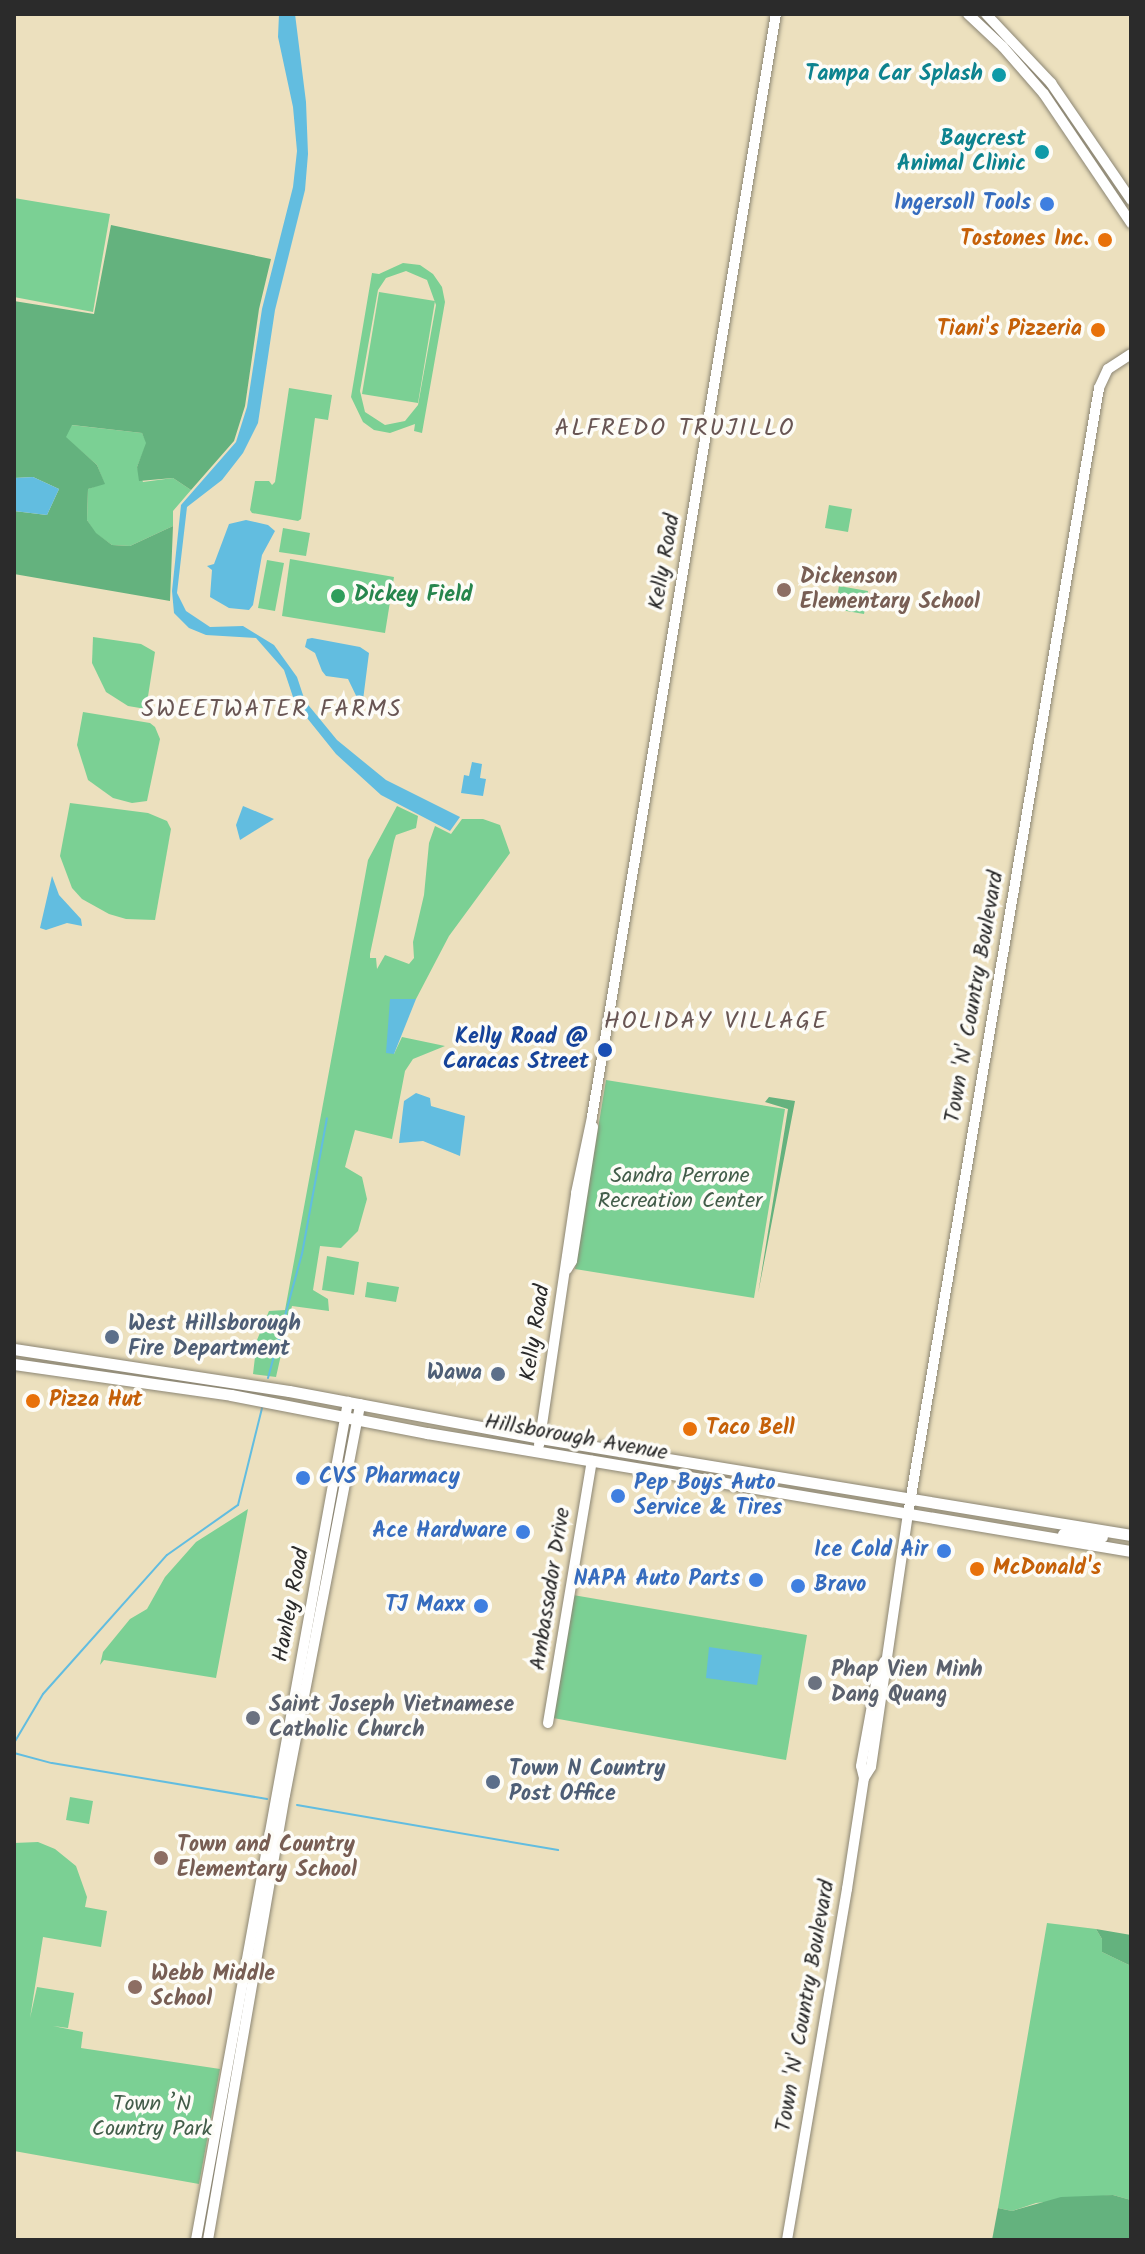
<!DOCTYPE html>
<meta charset="utf-8">
<style>
body{margin:0}
#map{position:relative;width:1145px;height:2254px;overflow:hidden;background:#ece0be;font-family:Kalam,sans-serif}
div>[style]{position:absolute}
[style*='--x']{left:calc(var(--x)*1px);top:calc(var(--y)*1px);width:calc(var(--w)*1px);rotate:calc(var(--a)*1deg)}
.green>*{inset:0;background:#7bd094}
.forest>*{inset:0;background:#64b27e}
.water>*{inset:0;background:#62bde0}
.stream>*{height:2px;margin:-1px;padding:0 1px;transform-origin:1px;border-radius:1px;background:#62bde0}
.roads{filter:drop-shadow(0 0 2px #8c8674) drop-shadow(0 0 2px #8c8674)}
.secondary>*{height:10px;margin:-5px;padding:0 5px;transform-origin:5px;border-radius:5px;background:#fff}
.primary>*{height:11px;margin:-5.5px;padding:0 5.5px;transform-origin:5.5px;border-radius:5.5px;background:#fff}
.dots>*{width:22px;height:22px;translate:-50% -50%;box-sizing:border-box;border:4px solid #fdfcf7;border-radius:50%}
span{translate:-50% -50%;white-space:nowrap;text-align:center;line-height:1.15;-webkit-text-stroke:7px #fdfcf7;paint-order:stroke}
.culture-label{font-size:22px;color:#0d838f;font-weight:700}
.right{translate:-100% -50%;text-align:right}
.shop-label{font-size:22px;color:#366cbe;font-weight:700}
.left{translate:0 -50%;text-align:left}
.food-label{font-size:22px;color:#c56008;font-weight:700}
.street-label{font-size:22px;color:#2b2b2b}
.education-label{font-size:22px;color:#785e54;font-weight:700}
.leisure-label{font-size:22px;color:#27864d;font-weight:700}
.transit-label{font-size:22px;color:#164399;font-weight:700}
.park-label{font-size:22px;color:#435d4a}
.service-label{font-size:22px;color:#4e5e75;font-weight:700}
.worship-label{font-size:22px;color:#5b616d;font-weight:700}
.neighbourhood-label{font-size:24px;color:#685553;letter-spacing:2px}
.frame{position:absolute;inset:0;border:16px solid #2b2b2b;pointer-events:none}
</style>
<div id="map">
<div class="green">
<div style="clip-path:polygon(14px 198px,110px 214px,93px 312px,14px 297px)"></div>
<div style="clip-path:polygon(evenodd,403px 263px,420px 265px,433px 274px,442px 287px,445px 302px,422px 433px,414px 431px,415px 424px,390px 433px,374px 430px,363px 422px,351px 397px,372px 273px,379px 274px,403px 263px,406px 271px,427px 280px,436px 305px,418px 405px,405px 421px,385px 425px,365px 412px,360px 391px,378px 290px,386px 278px,406px 271px)"></div>
<div style="clip-path:polygon(379px 292px,435px 301px,418px 403px,362px 394px)"></div>
<div style="clip-path:polygon(289px 388px,332px 395px,328px 420px,315px 418px,301px 519px,298px 521px,252px 513px,250px 510px,255px 481px,269px 481px,272px 485px,275px 482px)"></div>
<div style="clip-path:polygon(71px 425px,142px 433px,147px 443px,137px 467px,143px 482px,173px 478px,191px 490px,173px 511px,173px 526px,130px 546px,112px 545px,95px 533px,87px 520px,88px 489px,104px 483px,97px 465px,65px 437px)"></div>
<div style="clip-path:polygon(829px 505px,852px 509px,848px 532px,825px 528px)"></div>
<div style="clip-path:polygon(283px 528px,310px 533px,306px 556px,279px 552px)"></div>
<div style="clip-path:polygon(290px 559px,394px 577px,385px 633px,282px 616px)"></div>
<div style="clip-path:polygon(267px 560px,284px 563px,275px 611px,258px 608px)"></div>
<div style="clip-path:polygon(839px 586px,868px 591px,864px 614px,835px 609px)"></div>
<div style="clip-path:polygon(93px 637px,141px 644px,155px 652px,146px 709px,128px 706px,106px 692px,92px 663px)"></div>
<div style="clip-path:polygon(83px 712px,150px 723px,155px 727px,160px 739px,147px 801px,132px 803px,113px 798px,88px 780px,77px 745px)"></div>
<div style="clip-path:polygon(70px 803px,148px 813px,167px 821px,171px 829px,155px 920px,126px 919px,109px 914px,82px 899px,72px 888px,60px 856px)"></div>
<div style="clip-path:polygon(397px 806px,418px 816px,416px 828px,396px 835px,394px 841px,370px 954px,370px 958px,376px 958px,377px 969px,385px 955px,409px 964px,414px 958px,413px 942px,424px 895px,429px 843px,435px 826px,451px 834px,462px 819px,483px 819px,500px 825px,510px 853px,449px 936px,416px 999px,390px 1000px,394px 1054px,402px 1037px,445px 1046px,413px 1059px,405px 1071px,392px 1139px,355px 1130px,345px 1167px,362px 1177px,367px 1199px,358px 1231px,341px 1248px,320px 1246px,313px 1290px,328px 1299px,329px 1311px,292px 1306px,276px 1377px,253px 1374px,257px 1340px,269px 1311px,285px 1310px,368px 860px)"></div>
<div style="clip-path:polygon(606px 1080px,785px 1109px,754px 1298px,575px 1269px)"></div>
<div style="clip-path:polygon(327px 1256px,359px 1262px,354px 1295px,322px 1290px)"></div>
<div style="clip-path:polygon(367px 1282px,399px 1287px,396px 1302px,365px 1297px)"></div>
<div style="clip-path:polygon(248px 1509px,216px 1678px,104px 1660px,100px 1665px,103px 1652px,130px 1619px,147px 1609px,165px 1577px,196px 1542px)"></div>
<div style="clip-path:polygon(573px 1595px,807px 1635px,786px 1760px,553px 1718px)"></div>
<div style="clip-path:polygon(70px 1797px,93px 1801px,89px 1824px,66px 1820px)"></div>
<div style="clip-path:polygon(38px 1842px,55px 1849px,76px 1866px,87px 1897px,85px 1907px,107px 1911px,101px 1947px,43px 1937px,30px 2018px,37px 1987px,74px 1993px,68px 2028px,53px 2026px,83px 2032px,81px 2048px,220px 2069px,199px 2184px,14px 2151px,14px 1843px)"></div>
<div style="clip-path:polygon(1047px 1923px,1096px 1929px,1102px 1939px,1102px 1952px,1131px 1966px,1131px 2200px,1113px 2195px,1036px 2203px,1012px 2211px,998px 2208px)"></div>
</div>
<div class="forest">
<div style="clip-path:polygon(111px 225px,271px 259px,259px 309px,245px 406px,234px 441px,191px 490px,173px 478px,139px 481px,137px 467px,146px 443px,142px 433px,72px 425px,66px 437px,97px 465px,105px 484px,88px 489px,87px 520px,96px 533px,112px 545px,130px 546px,173px 526px,170px 601px,14px 574px,14px 511px,47px 515px,59px 489px,33px 477px,14px 478px,14px 301px,94px 314px)"></div>
<div style="clip-path:polygon(769px 1097px,795px 1101px,758px 1294px,788px 1109px,765px 1102px)"></div>
<div style="clip-path:polygon(1096px 1929px,1131px 1935px,1131px 1966px,1102px 1952px,1102px 1939px)"></div>
<div style="clip-path:polygon(1113px 2195px,1131px 2200px,1131px 2240px,992px 2240px,998px 2208px,1012px 2211px,1061px 2197px)"></div>
</div>
<div class="water">
<div style="clip-path:polygon(279px 14px,295px 14px,306px 102px,308px 154px,305px 190px,275px 310px,258px 423px,243px 453px,222px 480px,187px 507px,177px 593px,186px 611px,210px 627px,243px 626px,274px 645px,297px 677px,305px 701px,337px 740px,386px 780px,460px 817px,450px 831px,381px 795px,336px 754px,295px 703px,284px 670px,256px 638px,206px 635px,189px 628px,174px 613px,172px 591px,181px 505px,236px 442px,247px 407px,262px 309px,293px 187px,297px 151px,293px 107px,278px 37px)"></div>
<div style="clip-path:polygon(33px 477px,59px 489px,47px 515px,14px 511px,14px 478px)"></div>
<div style="clip-path:polygon(246px 520px,268px 525px,275px 531px,262px 555px,253px 605px,249px 610px,229px 608px,210px 597px,212px 570px,207px 566px,214px 564px,229px 524px)"></div>
<div style="clip-path:polygon(312px 638px,360px 647px,369px 653px,362px 708px,348px 679px,326px 676px,322px 671px,315px 653px,305px 647px,307px 639px)"></div>
<div style="clip-path:polygon(472px 762px,482px 764px,480px 778px,486px 779px,483px 796px,461px 793px,464px 775px,469px 776px)"></div>
<div style="clip-path:polygon(243px 806px,274px 819px,240px 840px,236px 825px)"></div>
<div style="clip-path:polygon(52px 876px,59px 895px,81px 919px,82px 926px,67px 923px,46px 930px,40px 928px)"></div>
<div style="clip-path:polygon(390px 999px,416px 999px,394px 1054px,386px 1053px)"></div>
<div style="clip-path:polygon(416px 1093px,430px 1098px,431px 1106px,465px 1116px,460px 1156px,423px 1141px,399px 1143px,404px 1101px)"></div>
<div style="clip-path:polygon(709px 1647px,762px 1655px,757px 1685px,706px 1678px)"></div>
</div>
<div class="stream">
<div style="--x:268;--y:1378;--w:129;--a:-74.7"></div>
<div style="--x:302;--y:1254;--w:138;--a:-79.6"></div>
<div style="--x:14;--y:1743;--w:57;--a:-59.4"></div>
<div style="--x:43;--y:1694;--w:186;--a:-48.3"></div>
<div style="--x:167;--y:1555;--w:87;--a:-35.2"></div>
<div style="--x:238;--y:1505;--w:100;--a:-76.1"></div>
<div style="--x:14;--y:1753;--w:39;--a:15"></div>
<div style="--x:52;--y:1763;--w:218;--a:9.5"></div>
<div style="--x:297;--y:1805;--w:265;--a:9.8"></div>
</div>
<div class="roads">
<div class="secondary">
<div style="--x:968;--y:14;--w:48;--a:43.3"></div>
<div style="--x:1003;--y:47;--w:62;--a:48.9"></div>
<div style="--x:1044;--y:94;--w:156;--a:56"></div>
<div style="--x:986;--y:14;--w:95;--a:46.7"></div>
<div style="--x:1051;--y:83;--w:142;--a:55.6"></div>
<div style="--x:567;--y:1269;--w:9;--a:-58"></div>
<div style="--x:572;--y:1261;--w:136;--a:-81.1"></div>
<div style="--x:539;--y:1445;--w:255;--a:-81.6"></div>
<div style="--x:576;--y:1193;--w:78;--a:-78.1"></div>
<div style="--x:592;--y:1117;--w:1118;--a:-80.53"></div>
<div style="--x:548;--y:1723;--w:266;--a:-80.5"></div>
<div style="--x:864;--y:1778;--w:13;--a:-58"></div>
<div style="--x:871;--y:1767;--w:256;--a:-81.7"></div>
<div style="--x:908;--y:1514;--w:1142;--a:-80.37"></div>
<div style="--x:1099;--y:388;--w:21;--a:-65"></div>
<div style="--x:1108;--y:369;--w:27;--a:-33"></div>
<div style="--x:196;--y:2240;--w:852;--a:-79.72"></div>
<div style="--x:208;--y:2240;--w:452;--a:-80.2"></div>
<div style="--x:285;--y:1795;--w:398;--a:-79.1"></div>
<div style="--x:787;--y:2240;--w:356;--a:-80.3"></div>
<div style="--x:847;--y:1889;--w:112;--a:-81.3"></div>
<div style="--x:864;--y:1778;--w:12;--a:-104"></div>
<div style="--x:861;--y:1766;--w:96;--a:-79.7"></div>
<div style="--x:878;--y:1672;--w:12;--a:-59"></div>
</div>
<div class="primary">
<div style="--x:14;--y:1349;--w:278;--a:8.7"></div>
<div style="--x:289;--y:1391;--w:255;--a:10.6"></div>
<div style="--x:540;--y:1438;--w:599;--a:9.32"></div>
<div style="--x:14;--y:1364;--w:219;--a:8.1"></div>
<div style="--x:231;--y:1395;--w:200;--a:11"></div>
<div style="--x:427;--y:1433;--w:714;--a:9.52"></div>
<div style="--x:1063;--y:1534;--w:39;--a:4"></div>
</div>
</div>
<div class="dots">
<div style="left:999px;top:75px;background:#0f9aa8"></div>
<div style="left:1042px;top:152px;background:#0f9aa8"></div>
<div style="left:1047px;top:204px;background:#3f7fe0"></div>
<div style="left:1105px;top:240px;background:#e8710a"></div>
<div style="left:1098px;top:330px;background:#e8710a"></div>
<div style="left:784px;top:590px;background:#8d6e63"></div>
<div style="left:338px;top:596px;background:#2e9e5b"></div>
<div style="left:605px;top:1050px;background:#1a4fb4"></div>
<div style="left:112px;top:1337px;background:#5c6f8a"></div>
<div style="left:498px;top:1374px;background:#5c6f8a"></div>
<div style="left:33px;top:1401px;background:#e8710a"></div>
<div style="left:690px;top:1429px;background:#e8710a"></div>
<div style="left:303px;top:1478px;background:#3f7fe0"></div>
<div style="left:618px;top:1496px;background:#3f7fe0"></div>
<div style="left:523px;top:1532px;background:#3f7fe0"></div>
<div style="left:944px;top:1551px;background:#3f7fe0"></div>
<div style="left:977px;top:1569px;background:#e8710a"></div>
<div style="left:756px;top:1580px;background:#3f7fe0"></div>
<div style="left:798px;top:1586px;background:#3f7fe0"></div>
<div style="left:481px;top:1606px;background:#3f7fe0"></div>
<div style="left:815px;top:1683px;background:#6b7280"></div>
<div style="left:253px;top:1718px;background:#6b7280"></div>
<div style="left:493px;top:1782px;background:#5c6f8a"></div>
<div style="left:161px;top:1858px;background:#8d6e63"></div>
<div style="left:135px;top:1987px;background:#8d6e63"></div>
</div>
<div class="culture-label">
<span class="right" style="left:983px;top:75px">Tampa Car Splash</span>
<span class="right" style="left:1026px;top:152px">Baycrest<br>Animal Clinic</span>
</div>
<div class="shop-label">
<span class="right" style="left:1031px;top:204px">Ingersoll Tools</span>
<span class="left" style="left:319px;top:1478px">CVS Pharmacy</span>
<span class="left" style="left:634px;top:1496px">Pep Boys Auto<br>Service &amp; Tires</span>
<span class="right" style="left:507px;top:1532px">Ace Hardware</span>
<span class="right" style="left:928px;top:1551px">Ice Cold Air</span>
<span class="right" style="left:740px;top:1580px">NAPA Auto Parts</span>
<span class="left" style="left:814px;top:1586px">Bravo</span>
<span class="right" style="left:465px;top:1606px">TJ Maxx</span>
</div>
<div class="food-label">
<span class="right" style="left:1089px;top:240px">Tostones Inc.</span>
<span class="right" style="left:1082px;top:330px">Tiani's Pizzeria</span>
<span class="left" style="left:49px;top:1401px">Pizza Hut</span>
<span class="left" style="left:706px;top:1429px">Taco Bell</span>
<span class="left" style="left:993px;top:1569px">McDonald's</span>
</div>
<div class="street-label">
<span style="left:665px;top:562px;rotate:-80deg">Kelly Road</span>
<span style="left:975px;top:997px;rotate:-80deg">Town 'N' Country Boulevard</span>
<span style="left:536px;top:1333px;rotate:-81deg">Kelly Road</span>
<span style="left:576px;top:1438px;rotate:10deg">Hillsborough Avenue</span>
<span style="left:551px;top:1589px;rotate:-81deg">Ambassador Drive</span>
<span style="left:292px;top:1605px;rotate:-79deg">Hanley Road</span>
<span style="left:806px;top:2006px;rotate:-80deg">Town 'N' Country Boulevard</span>
</div>
<div class="education-label">
<span class="left" style="left:800px;top:590px">Dickenson<br>Elementary School</span>
<span class="left" style="left:177px;top:1858px">Town and Country<br>Elementary School</span>
<span class="left" style="left:151px;top:1987px">Webb Middle<br>School</span>
</div>
<div class="leisure-label">
<span class="left" style="left:354px;top:596px">Dickey Field</span>
</div>
<div class="transit-label">
<span class="right" style="left:589px;top:1050px">Kelly Road @<br>Caracas Street</span>
</div>
<div class="park-label">
<span style="left:680px;top:1189px">Sandra Perrone<br>Recreation Center</span>
<span style="left:152px;top:2117px">Town ’N<br>Country Park</span>
</div>
<div class="service-label">
<span class="left" style="left:128px;top:1337px">West Hillsborough<br>Fire Department</span>
<span class="right" style="left:482px;top:1374px">Wawa</span>
<span class="left" style="left:509px;top:1782px">Town N Country<br>Post Office</span>
</div>
<div class="worship-label">
<span class="left" style="left:831px;top:1683px">Phap Vien Minh<br>Dang Quang</span>
<span class="left" style="left:269px;top:1718px">Saint Joseph Vietnamese<br>Catholic Church</span>
</div>
<div class="neighbourhood-label">
<span style="left:675px;top:429px">ALFREDO TRUJILLO</span>
<span style="left:272px;top:710px">SWEETWATER FARMS</span>
<span style="left:716px;top:1022px">HOLIDAY VILLAGE</span>
</div>
<div class="frame"></div>
</div>
